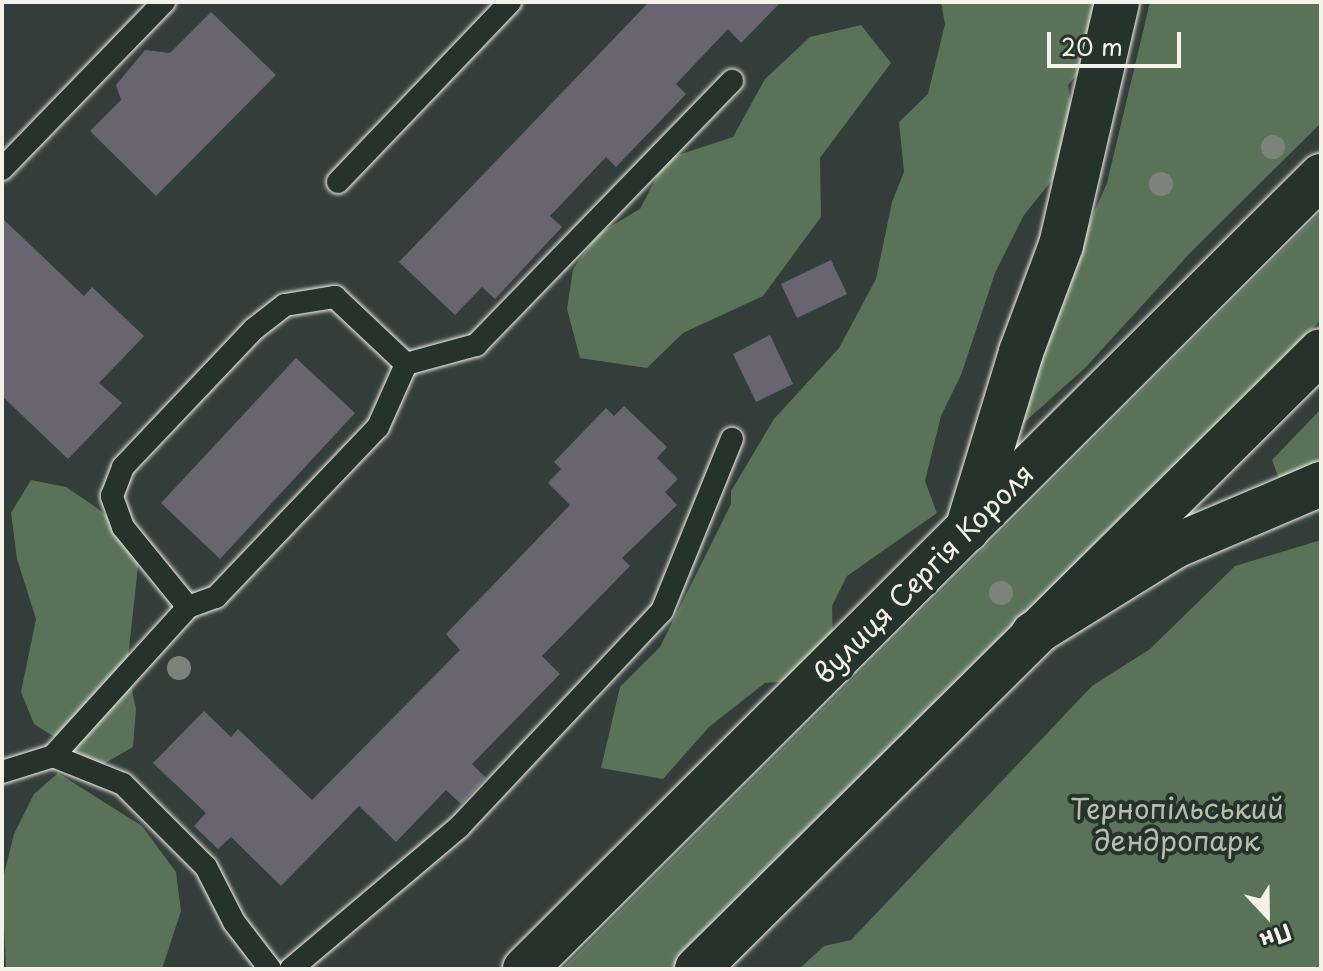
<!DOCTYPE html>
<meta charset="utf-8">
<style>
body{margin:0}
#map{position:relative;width:1323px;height:971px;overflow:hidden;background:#333d3a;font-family:"Playpen Sans",sans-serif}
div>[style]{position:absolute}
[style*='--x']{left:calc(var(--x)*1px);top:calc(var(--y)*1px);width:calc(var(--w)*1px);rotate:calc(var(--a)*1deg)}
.green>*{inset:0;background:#597258}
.building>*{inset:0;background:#696570}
.roads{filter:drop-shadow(0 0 2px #f4f1e8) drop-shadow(0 0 2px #f4f1e8)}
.service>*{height:22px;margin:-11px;padding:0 11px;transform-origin:11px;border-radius:11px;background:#26332d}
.primary>*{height:44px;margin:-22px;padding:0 22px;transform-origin:22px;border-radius:22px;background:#26332d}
.trunk>*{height:44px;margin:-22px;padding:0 22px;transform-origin:22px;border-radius:22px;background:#26332d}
.trees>*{width:24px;height:24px;margin:-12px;border-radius:50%;background:#7b847a}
span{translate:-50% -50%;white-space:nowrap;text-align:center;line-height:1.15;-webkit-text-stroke:8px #26332d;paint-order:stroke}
.street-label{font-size:28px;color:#f4f1e8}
.park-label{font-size:28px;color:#b6beae}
.frame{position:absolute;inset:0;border:4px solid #f4f1e8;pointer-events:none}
.north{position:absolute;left:1227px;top:875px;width:80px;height:80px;-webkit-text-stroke:6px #26332d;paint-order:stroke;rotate:158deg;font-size:22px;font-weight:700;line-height:32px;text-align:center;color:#f4f1e8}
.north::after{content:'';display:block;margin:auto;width:28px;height:36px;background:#f4f1e8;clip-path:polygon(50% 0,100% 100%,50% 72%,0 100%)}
.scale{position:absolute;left:1047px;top:32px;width:134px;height:36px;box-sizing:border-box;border:4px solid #f4f1e8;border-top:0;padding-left:10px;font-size:24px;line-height:28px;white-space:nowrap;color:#f4f1e8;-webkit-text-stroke:6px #26332d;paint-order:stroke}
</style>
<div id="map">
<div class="green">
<div style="clip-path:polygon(941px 2px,1104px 2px,1105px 42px,1068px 85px,1077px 149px,1024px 215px,995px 273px,961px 375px,941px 416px,925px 481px,937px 513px,847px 576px,832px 606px,833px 641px,789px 681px,765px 683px,709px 727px,663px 779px,601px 768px,620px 687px,660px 647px,731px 504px,731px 491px,774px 419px,839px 348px,876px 279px,892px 202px,904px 172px,899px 122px,928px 94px,945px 24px)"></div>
<div style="clip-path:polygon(1150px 2px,1321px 2px,1321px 123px,1191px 252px,1085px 368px,1009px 436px,1055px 300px,1107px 183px)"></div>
<div style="clip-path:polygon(861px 25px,891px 63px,820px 158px,821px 217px,763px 296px,683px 333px,647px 368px,580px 358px,567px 309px,573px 269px,598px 234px,640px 209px,666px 159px,733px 137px,765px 79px,810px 37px)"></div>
<div style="clip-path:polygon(1321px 212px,1321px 320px,672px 969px,562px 969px)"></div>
<div style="clip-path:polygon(1321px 409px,1321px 468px,1279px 479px,1272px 460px)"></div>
<div style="clip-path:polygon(31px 480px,66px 487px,97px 508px,132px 537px,139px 557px,127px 667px,136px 709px,133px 747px,100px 766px,34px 724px,21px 692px,36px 619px,17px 559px,11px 513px)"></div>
<div style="clip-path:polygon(1321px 540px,1321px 969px,799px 969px,824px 946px,851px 940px,1092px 686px,1150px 649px,1235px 566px)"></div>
<div style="clip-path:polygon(58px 773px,142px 826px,176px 872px,181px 911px,162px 969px,6px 969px,2px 882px,14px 834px,34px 794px)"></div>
</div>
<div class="building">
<div style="clip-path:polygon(649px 2px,781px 2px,741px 43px,728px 29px,676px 84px,686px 94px,616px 167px,606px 157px,550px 216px,562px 227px,495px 299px,482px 287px,455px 315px,399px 262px)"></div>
<div style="clip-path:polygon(211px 12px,276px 75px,156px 196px,90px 131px,121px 100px,116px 85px,145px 50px,170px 53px)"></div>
<div style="clip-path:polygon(2px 218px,84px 296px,92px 287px,144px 336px,99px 383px,122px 403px,68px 459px,2px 396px)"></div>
<div style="clip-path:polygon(831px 260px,847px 294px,797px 318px,781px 284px)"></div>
<div style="clip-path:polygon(770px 335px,793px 384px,756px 402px,733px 354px)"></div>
<div style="clip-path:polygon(296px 358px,355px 413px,220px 559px,161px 503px)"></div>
<div style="clip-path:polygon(624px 406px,667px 447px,657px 458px,678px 479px,665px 492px,677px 505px,622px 558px,630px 566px,542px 656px,560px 674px,472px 764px,486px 778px,461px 804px,446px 790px,396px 842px,359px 806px,281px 886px,231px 837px,218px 849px,194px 826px,206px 813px,153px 763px,204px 711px,231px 737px,238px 729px,312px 800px,460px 650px,446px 634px,570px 505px,548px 483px,561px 469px,554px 462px,606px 408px,614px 416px)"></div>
</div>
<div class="roads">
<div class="service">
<div style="--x:2;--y:169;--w:233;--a:-45.9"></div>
<div style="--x:338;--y:182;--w:249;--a:-46.3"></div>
<div style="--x:406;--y:364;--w:73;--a:-15.2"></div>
<div style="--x:476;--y:345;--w:368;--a:-45.9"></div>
<div style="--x:188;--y:607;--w:30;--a:-20"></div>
<div style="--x:216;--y:597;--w:235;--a:-46.4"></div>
<div style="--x:378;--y:427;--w:69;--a:-66"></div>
<div style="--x:53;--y:756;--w:75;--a:21.8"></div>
<div style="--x:123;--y:784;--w:117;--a:45"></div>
<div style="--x:206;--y:867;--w:62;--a:63"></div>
<div style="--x:234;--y:922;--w:59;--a:52.5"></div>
<div style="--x:2;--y:772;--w:53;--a:-17.4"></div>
<div style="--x:53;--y:756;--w:201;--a:-47.8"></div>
<div style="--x:188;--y:607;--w:103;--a:-129.1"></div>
<div style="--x:123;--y:527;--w:33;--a:-110"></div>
<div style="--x:112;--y:496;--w:31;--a:-69"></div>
<div style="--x:123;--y:467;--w:190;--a:-46.5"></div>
<div style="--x:254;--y:329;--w:39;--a:-38"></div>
<div style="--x:285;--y:305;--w:51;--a:-9.1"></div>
<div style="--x:335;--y:297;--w:98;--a:43.3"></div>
<div style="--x:291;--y:969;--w:220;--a:-40.2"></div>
<div style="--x:459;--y:827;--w:296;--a:-46.8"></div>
<div style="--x:662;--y:611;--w:186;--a:-67.9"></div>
</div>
<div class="primary">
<div style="--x:525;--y:969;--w:1124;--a:-44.89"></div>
<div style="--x:697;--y:969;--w:878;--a:-44.72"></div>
</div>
<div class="trunk">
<div style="--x:967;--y:530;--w:186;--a:-73.1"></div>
<div style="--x:1021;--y:352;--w:114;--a:-69.5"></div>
<div style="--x:1061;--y:245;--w:249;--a:-77"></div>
<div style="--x:1033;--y:634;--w:167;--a:-31.8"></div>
<div style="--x:1175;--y:546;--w:159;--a:-23"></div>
</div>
</div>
<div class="trees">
<div style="left:1273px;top:147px"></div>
<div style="left:1161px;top:184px"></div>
<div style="left:1001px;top:593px"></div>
<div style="left:179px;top:668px"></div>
</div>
<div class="street-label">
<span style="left:923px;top:573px;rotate:-45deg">вулиця Сергія Короля</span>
</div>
<div class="park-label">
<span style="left:1177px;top:824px">Тернопільський<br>дендропарк</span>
</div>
<div class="frame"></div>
<div class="north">Пн</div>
<div class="scale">20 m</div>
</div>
